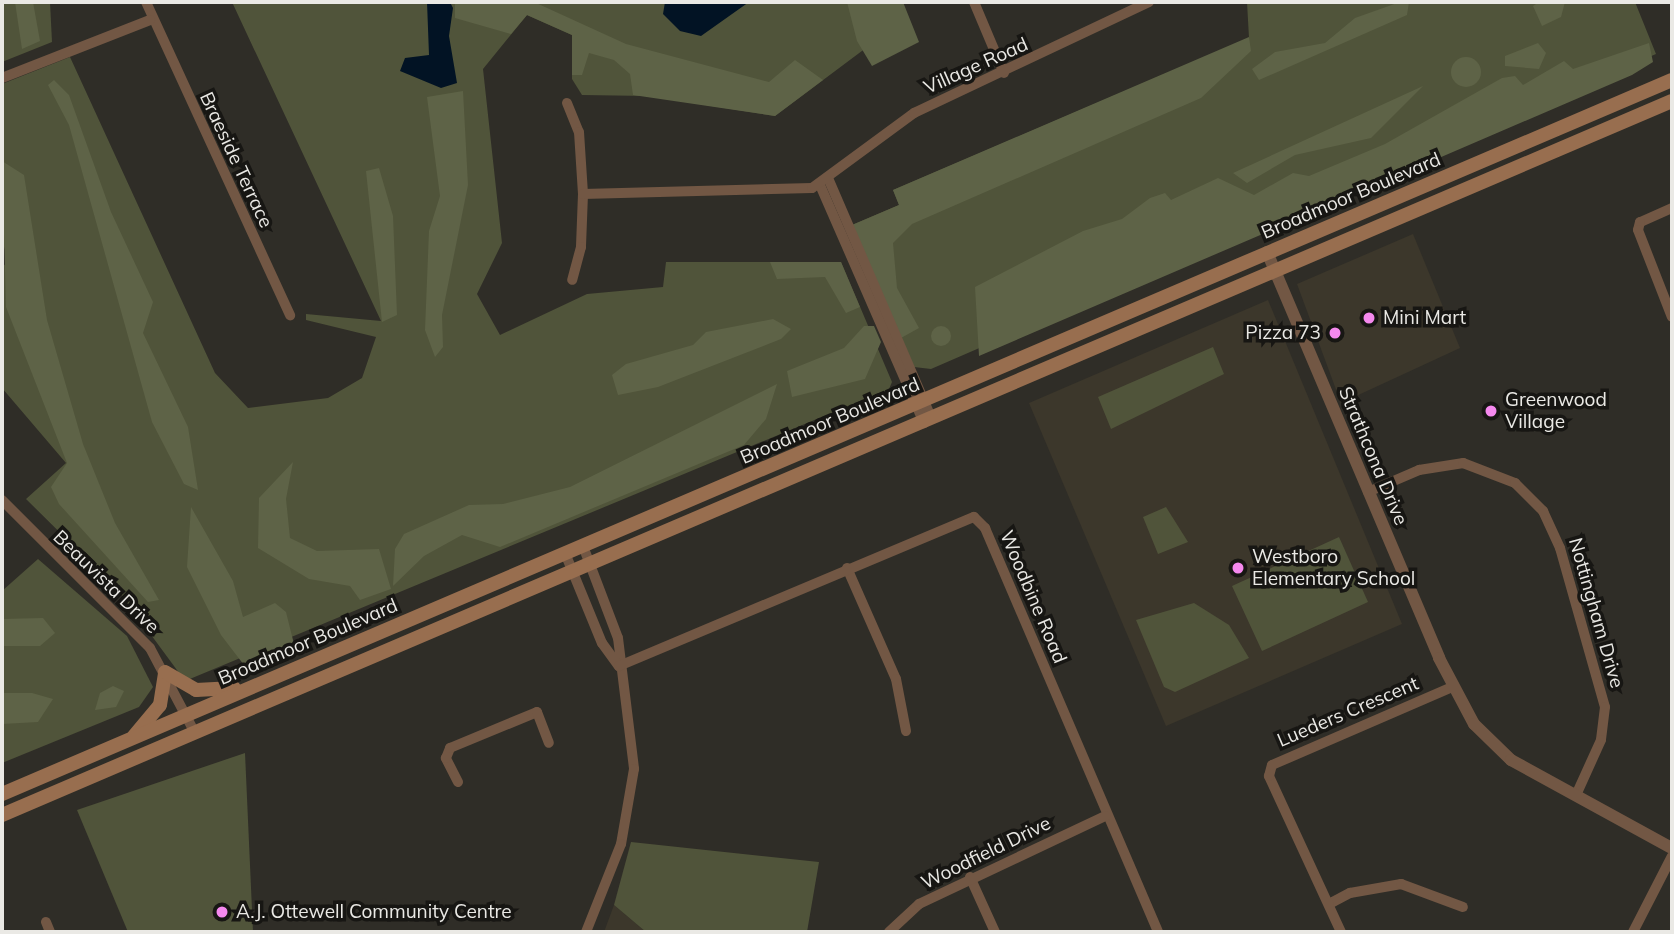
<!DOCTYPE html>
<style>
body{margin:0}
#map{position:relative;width:1674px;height:934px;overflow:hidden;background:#2f2d27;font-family:Mulish,sans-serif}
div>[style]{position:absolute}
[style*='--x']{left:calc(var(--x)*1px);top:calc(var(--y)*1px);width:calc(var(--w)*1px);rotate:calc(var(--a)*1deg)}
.built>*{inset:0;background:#3c372b}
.green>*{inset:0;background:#50543a}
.forest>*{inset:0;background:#5e6347}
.round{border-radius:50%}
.water>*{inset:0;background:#021324}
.minor>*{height:10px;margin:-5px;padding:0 5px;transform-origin:5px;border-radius:5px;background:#725744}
.tertiary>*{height:12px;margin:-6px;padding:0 6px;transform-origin:6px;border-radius:6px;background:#725744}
.secondary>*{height:14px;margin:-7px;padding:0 7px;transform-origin:7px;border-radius:7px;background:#986e4f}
.dots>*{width:19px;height:19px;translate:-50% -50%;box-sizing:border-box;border:4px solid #171613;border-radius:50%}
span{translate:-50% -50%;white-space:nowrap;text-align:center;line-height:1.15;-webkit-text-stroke:7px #171613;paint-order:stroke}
.street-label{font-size:19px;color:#eae9e5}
.poi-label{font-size:19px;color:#eae9e5}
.left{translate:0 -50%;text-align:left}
.right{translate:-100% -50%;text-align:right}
.frame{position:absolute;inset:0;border:4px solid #eae9e5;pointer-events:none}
</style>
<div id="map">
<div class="built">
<div style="clip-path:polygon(1413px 234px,1460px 348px,1341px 403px,1297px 284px)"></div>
<div style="clip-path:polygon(1268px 300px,1402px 624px,1166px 726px,1029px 403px)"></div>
<div style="clip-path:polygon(614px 905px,646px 932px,604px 932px)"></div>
</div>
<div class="green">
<div style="clip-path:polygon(2px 2px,50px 2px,52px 42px,2px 62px)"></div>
<div style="clip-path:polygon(232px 2px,899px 2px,906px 18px,775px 116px,648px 96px,582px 95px,572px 79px,572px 35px,527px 15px,483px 69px,502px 243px,477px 294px,500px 335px,587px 294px,663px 287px,666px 262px,841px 262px,892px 382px,889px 389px,185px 681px,118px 590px,26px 499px,66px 463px,2px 388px,2px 267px,9px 261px,2px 241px,2px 84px,70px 57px,215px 373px,248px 408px,328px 398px,362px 378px,376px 337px,306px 320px,306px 314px,381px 321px)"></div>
<div style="clip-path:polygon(1247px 2px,1635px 2px,1656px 54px,931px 369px,914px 367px,852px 225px,899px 205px,893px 190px,1249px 38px)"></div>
<div style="clip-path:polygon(1213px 347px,1224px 374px,1111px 429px,1098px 397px)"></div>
<div style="clip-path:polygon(1166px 507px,1188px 542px,1158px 554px,1143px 517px)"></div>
<div style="clip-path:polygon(1339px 537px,1368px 602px,1262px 651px,1232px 586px)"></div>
<div style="clip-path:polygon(38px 559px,127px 636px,153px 687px,139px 707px,2px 763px,2px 591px)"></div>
<div style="clip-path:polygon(1194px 603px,1229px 625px,1249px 658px,1175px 692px,1164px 687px,1136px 620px)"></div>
<div style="clip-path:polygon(245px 753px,253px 932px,128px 932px,77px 810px)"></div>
<div style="clip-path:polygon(631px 842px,819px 862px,807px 932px,646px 932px,614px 905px)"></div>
</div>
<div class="forest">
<div style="clip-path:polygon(15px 2px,33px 2px,40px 41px,22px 49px)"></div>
<div style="clip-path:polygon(455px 2px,534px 2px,626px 44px,769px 82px,795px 60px,823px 80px,775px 116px,633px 95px,630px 74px,614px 60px,589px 53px,582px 75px,572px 75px,572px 35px,527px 15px,511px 34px,455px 18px)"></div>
<div style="clip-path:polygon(847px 2px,903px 2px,919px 42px,872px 66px,857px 41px)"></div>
<div style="clip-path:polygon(1400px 2px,1409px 2px,1407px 15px,1259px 80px,1252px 69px,1275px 52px,1325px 43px,1355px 18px)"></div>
<div style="clip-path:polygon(1539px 2px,1565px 2px,1561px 17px,1542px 26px,1533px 6px)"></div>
<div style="clip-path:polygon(1249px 37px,1251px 51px,1201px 98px,912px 224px,893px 243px,897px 288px,919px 328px,901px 338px,852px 225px,899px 205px,893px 190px)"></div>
<div style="clip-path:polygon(1538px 43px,1546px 53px,1539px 69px,1505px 66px,1505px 56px)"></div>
<div style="clip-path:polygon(1649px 43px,1653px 62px,1632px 75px,979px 356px,975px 287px,1083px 231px,1122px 219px,1150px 198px,1165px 193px,1171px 200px,1218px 178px,1254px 195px,1293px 173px,1309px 176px,1385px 144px,1502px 78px,1515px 76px,1523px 85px,1564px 61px,1573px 69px)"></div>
<div class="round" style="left:1451px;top:57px;width:30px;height:30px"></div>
<div style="clip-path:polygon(54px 80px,69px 95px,111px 212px,153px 302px,143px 333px,188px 427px,198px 490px,184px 484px,152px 422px,69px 125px,48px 85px)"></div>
<div style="clip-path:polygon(1423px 86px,1371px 138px,1295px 155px,1247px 183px,1233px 173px)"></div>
<div style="clip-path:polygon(463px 91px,468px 185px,442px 315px,443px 347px,435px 357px,425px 330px,429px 231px,440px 196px,427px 97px)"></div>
<div style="clip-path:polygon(2px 161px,24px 175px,47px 320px,83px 444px,115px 523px,159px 600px,148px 602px,59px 504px,51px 487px,67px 463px,6px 307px)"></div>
<div style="clip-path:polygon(379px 168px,393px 216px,397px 315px,382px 322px,366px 171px)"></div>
<div style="clip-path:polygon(770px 262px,841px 262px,860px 307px,846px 313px,825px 277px,777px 279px)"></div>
<div style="clip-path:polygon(773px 319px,791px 329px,781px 339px,658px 387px,618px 395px,612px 375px,626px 364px,693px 345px,706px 332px)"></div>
<div class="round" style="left:931px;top:326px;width:20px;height:20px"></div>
<div style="clip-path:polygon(864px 326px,874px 326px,881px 342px,865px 379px,792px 397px,787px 371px,844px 348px)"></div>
<div style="clip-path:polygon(777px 384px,766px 419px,744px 445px,500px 547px,462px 535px,424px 556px,393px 586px,395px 549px,404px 534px,469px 505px,503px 504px,570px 487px)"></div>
<div style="clip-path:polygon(293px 462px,286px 499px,290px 538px,317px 551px,379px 549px,391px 589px,360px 600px,350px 586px,309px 579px,258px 548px,259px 498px)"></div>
<div style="clip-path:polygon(191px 507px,233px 581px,243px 617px,275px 603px,286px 612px,294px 644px,247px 669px,221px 635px,187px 567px)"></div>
<div style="clip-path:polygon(43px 618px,55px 633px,40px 646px,2px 646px,2px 619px)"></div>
<div style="clip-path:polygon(113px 686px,124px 691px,116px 707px,95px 710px,100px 693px)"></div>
<div style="clip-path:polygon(2px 693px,32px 693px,53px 699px,38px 722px,2px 724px)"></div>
</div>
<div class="water">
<div style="clip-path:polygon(427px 2px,450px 2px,453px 8px,449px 36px,457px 83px,441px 88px,400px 71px,405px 58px,429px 55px)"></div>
<div style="clip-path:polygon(665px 2px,749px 2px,701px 36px,680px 31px,663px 14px)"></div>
</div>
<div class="minor">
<div style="--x:146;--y:2;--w:345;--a:65.3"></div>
<div style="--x:974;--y:2;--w:77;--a:67.1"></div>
<div style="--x:2;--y:78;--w:159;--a:-21.4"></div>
<div style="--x:567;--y:103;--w:31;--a:68"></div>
<div style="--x:579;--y:132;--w:62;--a:86.3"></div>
<div style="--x:583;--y:194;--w:53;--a:92.2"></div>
<div style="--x:581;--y:247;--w:34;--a:105"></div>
<div style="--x:828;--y:178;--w:262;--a:66.7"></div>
<div style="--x:820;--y:185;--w:260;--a:66.4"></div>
<div style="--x:583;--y:194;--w:229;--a:-1.5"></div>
<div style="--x:812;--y:188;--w:127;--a:-36.3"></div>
<div style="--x:914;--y:113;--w:260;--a:-25.3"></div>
<div style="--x:1672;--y:208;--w:35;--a:156"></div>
<div style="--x:1640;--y:222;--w:8;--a:104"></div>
<div style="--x:1638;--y:230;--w:93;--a:68.7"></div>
<div style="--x:1368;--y:492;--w:56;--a:-23.3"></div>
<div style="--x:1419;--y:470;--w:45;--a:-9"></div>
<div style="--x:1463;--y:463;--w:56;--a:21"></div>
<div style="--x:1515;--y:483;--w:40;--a:45"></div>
<div style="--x:1543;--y:511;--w:41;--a:65.3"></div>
<div style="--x:1560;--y:548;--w:165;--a:74.2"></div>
<div style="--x:1605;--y:707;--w:33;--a:97"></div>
<div style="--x:1601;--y:740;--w:58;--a:114.4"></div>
<div style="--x:2;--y:500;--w:209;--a:45"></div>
<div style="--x:150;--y:648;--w:96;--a:62.1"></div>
<div style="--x:583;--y:546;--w:98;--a:69.2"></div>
<div style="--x:618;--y:638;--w:132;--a:83"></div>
<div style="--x:634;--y:769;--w:76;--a:99.8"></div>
<div style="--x:621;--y:844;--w:95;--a:111.7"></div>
<div style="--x:565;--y:553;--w:97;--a:67.7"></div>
<div style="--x:602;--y:643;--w:29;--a:54"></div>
<div style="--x:847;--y:568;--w:121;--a:66.2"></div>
<div style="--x:896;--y:679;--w:53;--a:79.1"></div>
<div style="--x:619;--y:666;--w:385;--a:-22.8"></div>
<div style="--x:974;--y:517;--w:16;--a:45"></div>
<div style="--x:985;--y:528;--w:439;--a:66.8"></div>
<div style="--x:458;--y:782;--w:27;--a:-117"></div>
<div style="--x:446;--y:758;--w:11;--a:-68"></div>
<div style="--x:450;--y:748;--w:94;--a:-22.5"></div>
<div style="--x:537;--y:712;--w:33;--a:69"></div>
<div style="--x:970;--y:877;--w:60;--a:65.6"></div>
<div style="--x:1329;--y:904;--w:24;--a:-28"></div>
<div style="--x:1350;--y:893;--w:52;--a:-10"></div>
<div style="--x:1401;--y:884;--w:66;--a:20.4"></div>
<div style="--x:46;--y:922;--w:11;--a:68"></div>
<div style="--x:889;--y:932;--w:41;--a:-43"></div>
<div style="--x:919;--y:904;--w:206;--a:-25.3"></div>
<div style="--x:1341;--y:932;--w:172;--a:-114.8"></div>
<div style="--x:1269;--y:776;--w:11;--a:-75"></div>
<div style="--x:1272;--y:765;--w:196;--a:-23.4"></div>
<div style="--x:1633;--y:932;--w:85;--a:-62.8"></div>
</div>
<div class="tertiary">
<div style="--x:1267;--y:252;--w:441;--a:67"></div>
<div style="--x:1439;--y:658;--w:75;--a:62.1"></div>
<div style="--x:1474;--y:724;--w:52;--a:44.2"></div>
<div style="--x:1511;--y:760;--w:183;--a:28.7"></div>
</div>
<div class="secondary">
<div style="--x:134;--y:736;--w:40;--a:-50"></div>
<div style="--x:160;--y:705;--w:33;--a:-81"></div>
<div style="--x:165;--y:672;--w:36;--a:30"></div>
<div style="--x:196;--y:690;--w:38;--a:-3"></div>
<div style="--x:2;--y:794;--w:1816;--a:-23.15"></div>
<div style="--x:2;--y:815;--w:1816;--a:-23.15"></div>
</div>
<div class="dots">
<div style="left:1369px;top:318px;background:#f589ee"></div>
<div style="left:1335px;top:333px;background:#f589ee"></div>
<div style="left:1491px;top:411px;background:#f589ee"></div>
<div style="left:1238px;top:568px;background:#f589ee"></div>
<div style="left:222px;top:912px;background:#f589ee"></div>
</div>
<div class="street-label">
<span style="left:976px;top:66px;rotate:-24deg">Village Road</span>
<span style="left:236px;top:160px;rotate:65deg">Braeside Terrace</span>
<span style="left:1351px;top:196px;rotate:-23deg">Broadmoor Boulevard</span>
<span style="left:830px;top:421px;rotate:-23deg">Broadmoor Boulevard</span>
<span style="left:1373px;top:456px;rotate:67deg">Strathcona Drive</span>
<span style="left:106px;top:582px;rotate:44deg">Beauvista Drive</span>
<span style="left:1033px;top:597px;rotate:67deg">Woodbine Road</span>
<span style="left:1596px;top:613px;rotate:74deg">Nottingham Drive</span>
<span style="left:308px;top:642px;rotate:-23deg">Broadmoor Boulevard</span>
<span style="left:1348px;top:712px;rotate:-23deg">Lueders Crescent</span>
<span style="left:986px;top:853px;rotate:-26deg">Woodfield Drive</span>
</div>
<div class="poi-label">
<span class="left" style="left:1383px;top:318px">Mini Mart</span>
<span class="right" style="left:1321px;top:333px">Pizza 73</span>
<span class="left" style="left:1505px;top:411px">Greenwood<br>Village</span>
<span class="left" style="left:1252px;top:568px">Westboro<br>Elementary School</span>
<span class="left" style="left:236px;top:912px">A.J. Ottewell Community Centre</span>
</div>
<div class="frame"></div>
</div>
